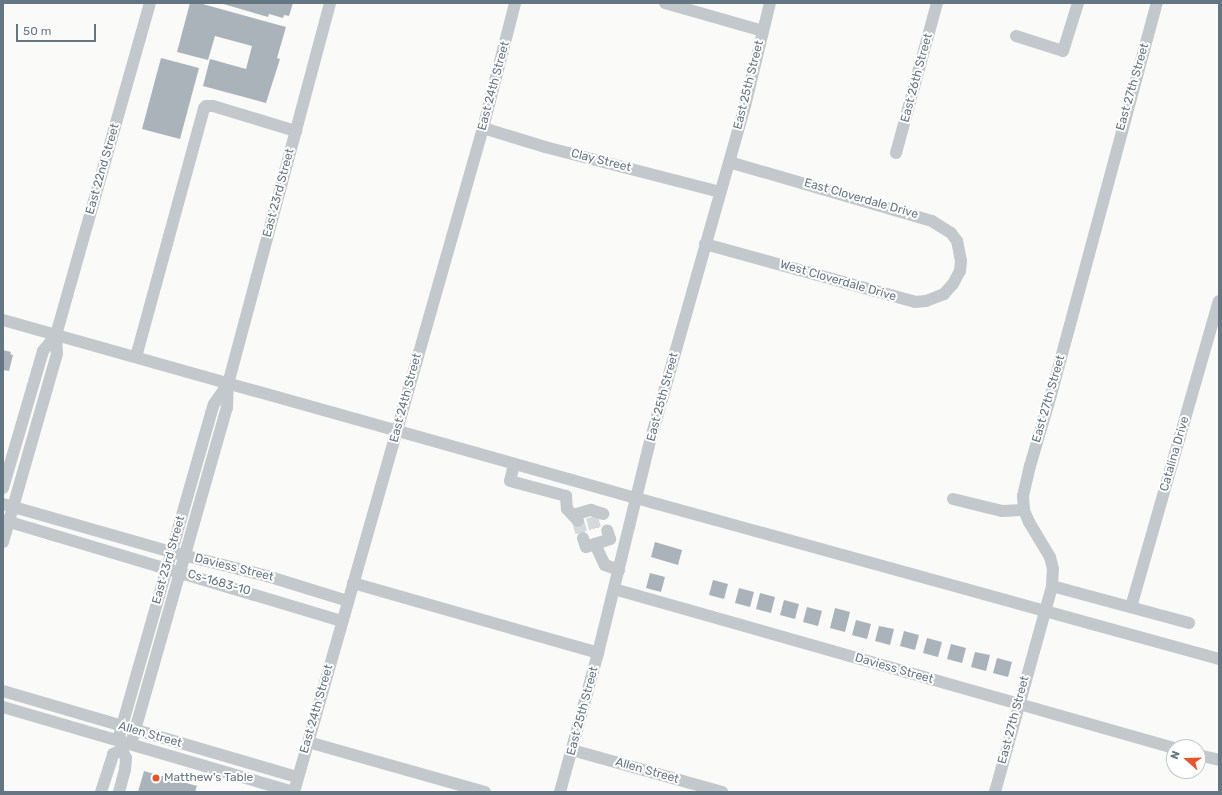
<!DOCTYPE html>
<style>
body{margin:0}
#map{position:relative;width:1222px;height:795px;overflow:hidden;background:#fafaf8;font-family:Rubik,sans-serif}
div>[style]{position:absolute}
[style*='--x']{left:calc(var(--x)*1px);top:calc(var(--y)*1px);width:calc(var(--w)*1px);rotate:calc(var(--a)*1deg)}
.building>*{inset:0;background:#aab3b9}
.minor-tunnel>*{height:12px;margin-top:-6px;transform-origin:0;background:repeating-linear-gradient(90deg,#d5d9db 0 12px,transparent 0 18px)}
.minor>*{height:12px;margin:-6px;padding:0 6px;transform-origin:6px;border-radius:6px;background:#c3c8cc}
.dots>*{width:11px;height:11px;translate:-50% -50%;box-sizing:border-box;border:2px solid #fff;border-radius:50%}
span{translate:-50% -50%;white-space:nowrap;text-align:center;line-height:1.15;-webkit-text-stroke:4px #fff;paint-order:stroke}
.street-label{font-size:12px;color:#657683}
.poi-label{font-size:12px;color:#657683}
.left{translate:0 -50%;text-align:left}
.frame{position:absolute;inset:0;border:4px solid #657683;pointer-events:none}
.north{position:absolute;left:1166px;top:739px;width:40px;height:40px;box-sizing:border-box;background:#fff;border:1px solid #c1c8cd;border-radius:50%;rotate:290deg;font-size:11px;font-weight:700;line-height:16px;text-align:center;color:#657683}
.north::after{content:'';display:block;margin:auto;width:14px;height:18px;background:#e4572e;clip-path:polygon(50% 0,100% 100%,50% 72%,0 100%)}
.scale{position:absolute;left:16px;top:24px;width:80px;height:18px;box-sizing:border-box;border:2px solid #657683;border-top:0;padding-left:5px;font-size:12px;line-height:14px;white-space:nowrap;color:#657683;-webkit-text-stroke:3px #fff;paint-order:stroke}
</style>
<div id="map">
<div class="building">
<div style="clip-path:polygon(190px 3px,199px 3px,286px 27px,277px 58px,280px 59px,266px 103px,203px 86px,210px 59px,246px 69px,252px 46px,215px 36px,208px 60px,177px 52px)"></div>
<div style="clip-path:polygon(220px 3px,293px 3px,289px 16px,284px 15px,283px 18px,269px 14px,268px 17px)"></div>
<div style="clip-path:polygon(161px 58px,199px 68px,180px 139px,142px 129px)"></div>
<div style="clip-path:polygon(3px 350px,11px 352px,10px 354px,13px 355px,9px 371px,3px 370px)"></div>
<div style="clip-path:polygon(655px 542px,682px 550px,678px 565px,651px 557px)"></div>
<div style="clip-path:polygon(650px 573px,665px 577px,661px 592px,646px 588px)"></div>
<div style="clip-path:polygon(713px 580px,728px 584px,724px 599px,709px 595px)"></div>
<div style="clip-path:polygon(739px 588px,754px 592px,750px 607px,735px 603px)"></div>
<div style="clip-path:polygon(760px 593px,775px 597px,771px 613px,756px 609px)"></div>
<div style="clip-path:polygon(784px 600px,799px 604px,795px 619px,780px 615px)"></div>
<div style="clip-path:polygon(807px 607px,822px 611px,818px 626px,803px 622px)"></div>
<div style="clip-path:polygon(835px 608px,850px 612px,845px 632px,830px 628px)"></div>
<div style="clip-path:polygon(856px 620px,871px 624px,867px 639px,852px 635px)"></div>
<div style="clip-path:polygon(879px 626px,894px 629px,890px 645px,875px 641px)"></div>
<div style="clip-path:polygon(904px 631px,919px 635px,915px 650px,900px 646px)"></div>
<div style="clip-path:polygon(927px 638px,942px 642px,938px 657px,923px 653px)"></div>
<div style="clip-path:polygon(951px 644px,966px 648px,962px 663px,947px 659px)"></div>
<div style="clip-path:polygon(975px 652px,990px 655px,986px 671px,971px 667px)"></div>
<div style="clip-path:polygon(997px 658px,1012px 662px,1008px 677px,993px 673px)"></div>
<div style="clip-path:polygon(144px 771px,197px 786px,195px 792px,138px 792px)"></div>
</div>
<div class="minor-tunnel">
<div style="--x:592;--y:517;--w:16;--a:76"></div>
<div style="--x:578;--y:521;--w:18;--a:74"></div>
</div>
<div class="minor">
<div style="--x:665;--y:3;--w:102;--a:15.9"></div>
<div style="--x:1016;--y:36;--w:49;--a:17.7"></div>
<div style="--x:1063;--y:51;--w:50;--a:-72.6"></div>
<div style="--x:483;--y:128;--w:65;--a:17"></div>
<div style="--x:545;--y:147;--w:181;--a:14.4"></div>
<div style="--x:896;--y:153;--w:156;--a:-74.7"></div>
<div style="--x:705;--y:244;--w:218;--a:15.4"></div>
<div style="--x:915;--y:302;--w:11;--a:-5"></div>
<div style="--x:926;--y:301;--w:19;--a:-21"></div>
<div style="--x:944;--y:294;--w:13;--a:-48"></div>
<div style="--x:953;--y:284;--w:15;--a:-62"></div>
<div style="--x:960;--y:271;--w:10;--a:-84"></div>
<div style="--x:961;--y:261;--w:20;--a:-101"></div>
<div style="--x:957;--y:241;--w:10;--a:-127"></div>
<div style="--x:951;--y:233;--w:22;--a:-148"></div>
<div style="--x:932;--y:221;--w:211;--a:-163.8"></div>
<div style="--x:3;--y:320;--w:658;--a:15.71"></div>
<div style="--x:636;--y:498;--w:605;--a:15.44"></div>
<div style="--x:136;--y:357;--w:258;--a:-74.7"></div>
<div style="--x:204;--y:108;--w:3;--a:-45"></div>
<div style="--x:206;--y:106;--w:7;--a:0"></div>
<div style="--x:213;--y:106;--w:87;--a:16.8"></div>
<div style="--x:514;--y:464;--w:17;--a:103"></div>
<div style="--x:510;--y:481;--w:58;--a:15"></div>
<div style="--x:566;--y:496;--w:13;--a:86"></div>
<div style="--x:567;--y:509;--w:16;--a:47"></div>
<div style="--x:3;--y:488;--w:143;--a:-73.7"></div>
<div style="--x:43;--y:351;--w:21;--a:-51"></div>
<div style="--x:953;--y:499;--w:50;--a:13.8"></div>
<div style="--x:1002;--y:511;--w:22;--a:-3"></div>
<div style="--x:3;--y:504;--w:175;--a:15.9"></div>
<div style="--x:171;--y:552;--w:99;--a:14"></div>
<div style="--x:267;--y:576;--w:85;--a:17.2"></div>
<div style="--x:573;--y:515;--w:19;--a:-16"></div>
<div style="--x:591;--y:510;--w:13;--a:18"></div>
<div style="--x:3;--y:520;--w:354;--a:16.6"></div>
<div style="--x:583;--y:538;--w:9;--a:72"></div>
<div style="--x:586;--y:547;--w:9;--a:-18"></div>
<div style="--x:595;--y:544;--w:23;--a:65"></div>
<div style="--x:605;--y:565;--w:15;--a:20"></div>
<div style="--x:3;--y:542;--w:196;--a:-74"></div>
<div style="--x:57;--y:354;--w:19;--a:-93"></div>
<div style="--x:56;--y:335;--w:345;--a:-74.2"></div>
<div style="--x:595;--y:544;--w:16;--a:-18"></div>
<div style="--x:610;--y:539;--w:9;--a:-108"></div>
<div style="--x:353;--y:583;--w:255;--a:15.9"></div>
<div style="--x:1052;--y:586;--w:142;--a:15.1"></div>
<div style="--x:614;--y:589;--w:582;--a:15.85"></div>
<div style="--x:1131;--y:607;--w:318;--a:-74"></div>
<div style="--x:3;--y:691;--w:307;--a:16.3"></div>
<div style="--x:3;--y:707;--w:303;--a:16.3"></div>
<div style="--x:118;--y:740;--w:340;--a:-74.1"></div>
<div style="--x:211;--y:413;--w:9;--a:-72"></div>
<div style="--x:214;--y:404;--w:24;--a:-55"></div>
<div style="--x:308;--y:742;--w:184;--a:15.8"></div>
<div style="--x:131;--y:744;--w:349;--a:-74.1"></div>
<div style="--x:227;--y:408;--w:24;--a:-88"></div>
<div style="--x:228;--y:384;--w:394;--a:-75"></div>
<div style="--x:572;--y:750;--w:156;--a:15.6"></div>
<div style="--x:1198;--y:755;--w:22;--a:13"></div>
<div style="--x:101;--y:792;--w:40;--a:-72"></div>
<div style="--x:113;--y:754;--w:10;--a:-24"></div>
<div style="--x:119;--y:792;--w:23;--a:-75"></div>
<div style="--x:125;--y:770;--w:12;--a:-85"></div>
<div style="--x:126;--y:758;--w:9;--a:-117"></div>
<div style="--x:122;--y:750;--w:8;--a:-76"></div>
<div style="--x:294;--y:792;--w:690;--a:-74.11"></div>
<div style="--x:483;--y:128;--w:129;--a:-75.6"></div>
<div style="--x:560;--y:792;--w:144;--a:-74.7"></div>
<div style="--x:598;--y:653;--w:221;--a:-76.2"></div>
<div style="--x:651;--y:438;--w:345;--a:-74.2"></div>
<div style="--x:745;--y:106;--w:106;--a:-76.4"></div>
<div style="--x:995;--y:792;--w:214;--a:-74.5"></div>
<div style="--x:1052;--y:586;--w:17;--a:-87"></div>
<div style="--x:1053;--y:569;--w:12;--a:-104"></div>
<div style="--x:1050;--y:557;--w:41;--a:-121"></div>
<div style="--x:1029;--y:522;--w:13;--a:-113"></div>
<div style="--x:1024;--y:510;--w:14;--a:-94"></div>
<div style="--x:1023;--y:496;--w:31;--a:-77"></div>
<div style="--x:1030;--y:466;--w:74;--a:-73.5"></div>
<div style="--x:1051;--y:395;--w:406;--a:-74.9"></div>
</div>
<div class="dots">
<div style="left:156px;top:778px;background:#e4572e"></div>
</div>
<div class="street-label">
<span style="left:917px;top:78px;rotate:-75deg">East 26th Street</span>
<span style="left:749px;top:85px;rotate:-76deg">East 25th Street</span>
<span style="left:494px;top:86px;rotate:-75deg">East 24th Street</span>
<span style="left:1133px;top:87px;rotate:-74deg">East 27th Street</span>
<span style="left:601px;top:161px;rotate:14deg">Clay Street</span>
<span style="left:103px;top:169px;rotate:-74deg">East 22nd Street</span>
<span style="left:279px;top:193px;rotate:-75deg">East 23rd Street</span>
<span style="left:861px;top:199px;rotate:16deg">East Cloverdale Drive</span>
<span style="left:838px;top:281px;rotate:16deg">West Cloverdale Drive</span>
<span style="left:663px;top:397px;rotate:-75deg">East 25th Street</span>
<span style="left:406px;top:398px;rotate:-75deg">East 24th Street</span>
<span style="left:1049px;top:399px;rotate:-74deg">East 27th Street</span>
<span style="left:1175px;top:454px;rotate:-74deg">Catalina Drive</span>
<span style="left:169px;top:560px;rotate:-74deg">East 23rd Street</span>
<span style="left:234px;top:568px;rotate:14deg">Daviess Street</span>
<span style="left:219px;top:583px;rotate:16deg">Cs-1683-10</span>
<span style="left:894px;top:669px;rotate:16deg">Daviess Street</span>
<span style="left:317px;top:709px;rotate:-74deg">East 24th Street</span>
<span style="left:583px;top:711px;rotate:-75deg">East 25th Street</span>
<span style="left:1014px;top:720px;rotate:-75deg">East 27th Street</span>
<span style="left:150px;top:735px;rotate:16deg">Allen Street</span>
<span style="left:647px;top:771px;rotate:16deg">Allen Street</span>
</div>
<div class="poi-label">
<span class="left" style="left:164px;top:778px">Matthew's Table</span>
</div>
<div class="frame"></div>
<div class="north">N</div>
<div class="scale">50 m</div>
</div>
